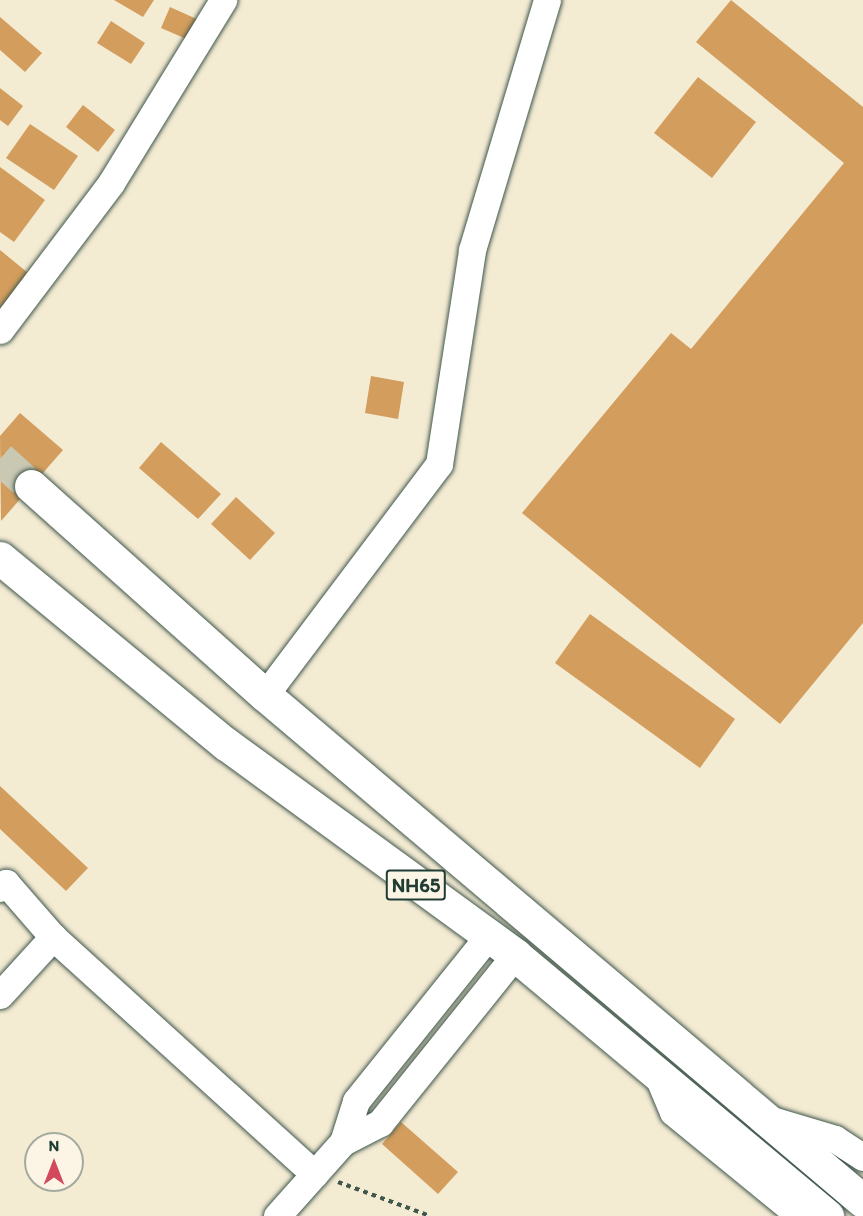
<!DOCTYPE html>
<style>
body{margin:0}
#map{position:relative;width:863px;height:1216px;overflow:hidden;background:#f4ebd3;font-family:Itim,sans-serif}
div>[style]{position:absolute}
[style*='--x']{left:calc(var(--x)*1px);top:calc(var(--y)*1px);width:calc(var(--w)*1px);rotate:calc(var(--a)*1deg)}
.building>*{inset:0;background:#d39d5d}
.highway-tunnel>*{height:33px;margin-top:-16.5px;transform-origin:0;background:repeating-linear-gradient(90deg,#c9c8b3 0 33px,transparent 0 49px)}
.path>*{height:4px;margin-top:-2px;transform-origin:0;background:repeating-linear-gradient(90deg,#3f574c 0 4.5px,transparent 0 9px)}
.roads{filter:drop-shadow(0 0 2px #3f574c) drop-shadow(0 0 2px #3f574c)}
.minor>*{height:27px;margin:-13.5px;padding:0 13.5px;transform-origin:13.5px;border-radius:13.5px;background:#fff}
.highway>*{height:33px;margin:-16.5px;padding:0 16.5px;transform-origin:16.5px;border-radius:16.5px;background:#fff}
span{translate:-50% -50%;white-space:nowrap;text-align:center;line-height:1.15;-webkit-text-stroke:6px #fcf5e5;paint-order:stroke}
.shield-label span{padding:2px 4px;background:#fcf5e5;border:2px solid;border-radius:4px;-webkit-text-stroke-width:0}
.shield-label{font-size:20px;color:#1f3d34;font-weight:700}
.north{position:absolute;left:24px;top:1132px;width:60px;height:60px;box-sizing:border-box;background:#fcf5e5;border:2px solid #a4ab9e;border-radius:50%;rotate:0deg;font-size:16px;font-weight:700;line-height:24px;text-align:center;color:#1f3d34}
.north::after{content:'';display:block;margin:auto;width:21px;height:27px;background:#d1495b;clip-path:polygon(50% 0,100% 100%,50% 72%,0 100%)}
</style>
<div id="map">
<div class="building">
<div style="clip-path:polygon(114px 0,154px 0,143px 17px)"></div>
<div style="clip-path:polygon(731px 0,863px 107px,863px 623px,780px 724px,522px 513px,671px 333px,691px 349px,844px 163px,696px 42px)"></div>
<div style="clip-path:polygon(170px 7px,201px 21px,191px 41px,161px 28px)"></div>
<div style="clip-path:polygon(0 17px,42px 53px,25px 72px,0 50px)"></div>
<div style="clip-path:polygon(111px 21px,145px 43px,131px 64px,97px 43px)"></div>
<div style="clip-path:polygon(698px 77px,756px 122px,712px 178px,654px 133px)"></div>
<div style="clip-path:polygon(0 88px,23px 106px,8px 126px,0 120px)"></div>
<div style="clip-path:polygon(83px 105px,115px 130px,98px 152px,66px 127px)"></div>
<div style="clip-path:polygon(30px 124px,78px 156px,54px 190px,6px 158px)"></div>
<div style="clip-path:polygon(0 167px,45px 200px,14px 242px,0 232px)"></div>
<div style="clip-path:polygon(0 250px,33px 277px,0 318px)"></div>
<div style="clip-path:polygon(371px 376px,404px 382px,398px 419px,365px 413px)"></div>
<div style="clip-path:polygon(20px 413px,63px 450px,1px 521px,0 436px)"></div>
<div style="clip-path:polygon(161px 442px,221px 494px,198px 519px,139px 468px)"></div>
<div style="clip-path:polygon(236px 497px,275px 533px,250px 560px,211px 524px)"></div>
<div style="clip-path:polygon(590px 614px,735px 719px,700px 768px,555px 663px)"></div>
<div style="clip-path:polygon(0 786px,88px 868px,66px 891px,0 829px)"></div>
<div style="clip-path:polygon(401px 1122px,458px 1172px,438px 1194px,382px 1144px)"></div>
</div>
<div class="highway-tunnel">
<div style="--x:0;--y:458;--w:42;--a:42.1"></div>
</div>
<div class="path">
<div style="--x:338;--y:1182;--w:98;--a:20.3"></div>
</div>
<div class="roads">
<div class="minor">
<div style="--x:0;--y:330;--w:184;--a:-52.9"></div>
<div style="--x:111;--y:183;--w:215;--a:-58.5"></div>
<div style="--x:265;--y:695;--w:289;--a:-53"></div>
<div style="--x:439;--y:464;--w:217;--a:-81.2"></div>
<div style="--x:472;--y:250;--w:261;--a:-73.3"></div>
<div style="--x:0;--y:888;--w:8;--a:-40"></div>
<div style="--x:6;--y:883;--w:72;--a:49"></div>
<div style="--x:53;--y:937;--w:353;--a:42.2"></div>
<div style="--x:0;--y:995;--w:79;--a:-47.6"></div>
<div style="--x:657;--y:1074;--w:41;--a:67.2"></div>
<div style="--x:673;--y:1112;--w:164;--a:39.3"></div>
<div style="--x:768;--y:1119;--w:70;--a:16.6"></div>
<div style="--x:835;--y:1139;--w:33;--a:33"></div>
<div style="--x:343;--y:1142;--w:43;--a:-72.4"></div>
<div style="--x:356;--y:1101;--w:211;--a:-51.3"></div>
<div style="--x:277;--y:1216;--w:99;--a:-48.3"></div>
<div style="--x:343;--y:1142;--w:42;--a:-27.2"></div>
<div style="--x:380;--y:1123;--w:216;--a:-51.2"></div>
</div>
<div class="highway">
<div style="--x:31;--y:486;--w:314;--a:41.8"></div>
<div style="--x:265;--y:695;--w:783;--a:40.24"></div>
<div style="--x:0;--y:558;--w:293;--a:39.5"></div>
<div style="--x:226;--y:744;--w:358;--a:36.1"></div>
<div style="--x:515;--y:955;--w:407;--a:39.9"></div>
</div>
</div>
<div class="shield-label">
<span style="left:416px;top:885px">NH65</span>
</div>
<div class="north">N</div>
</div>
